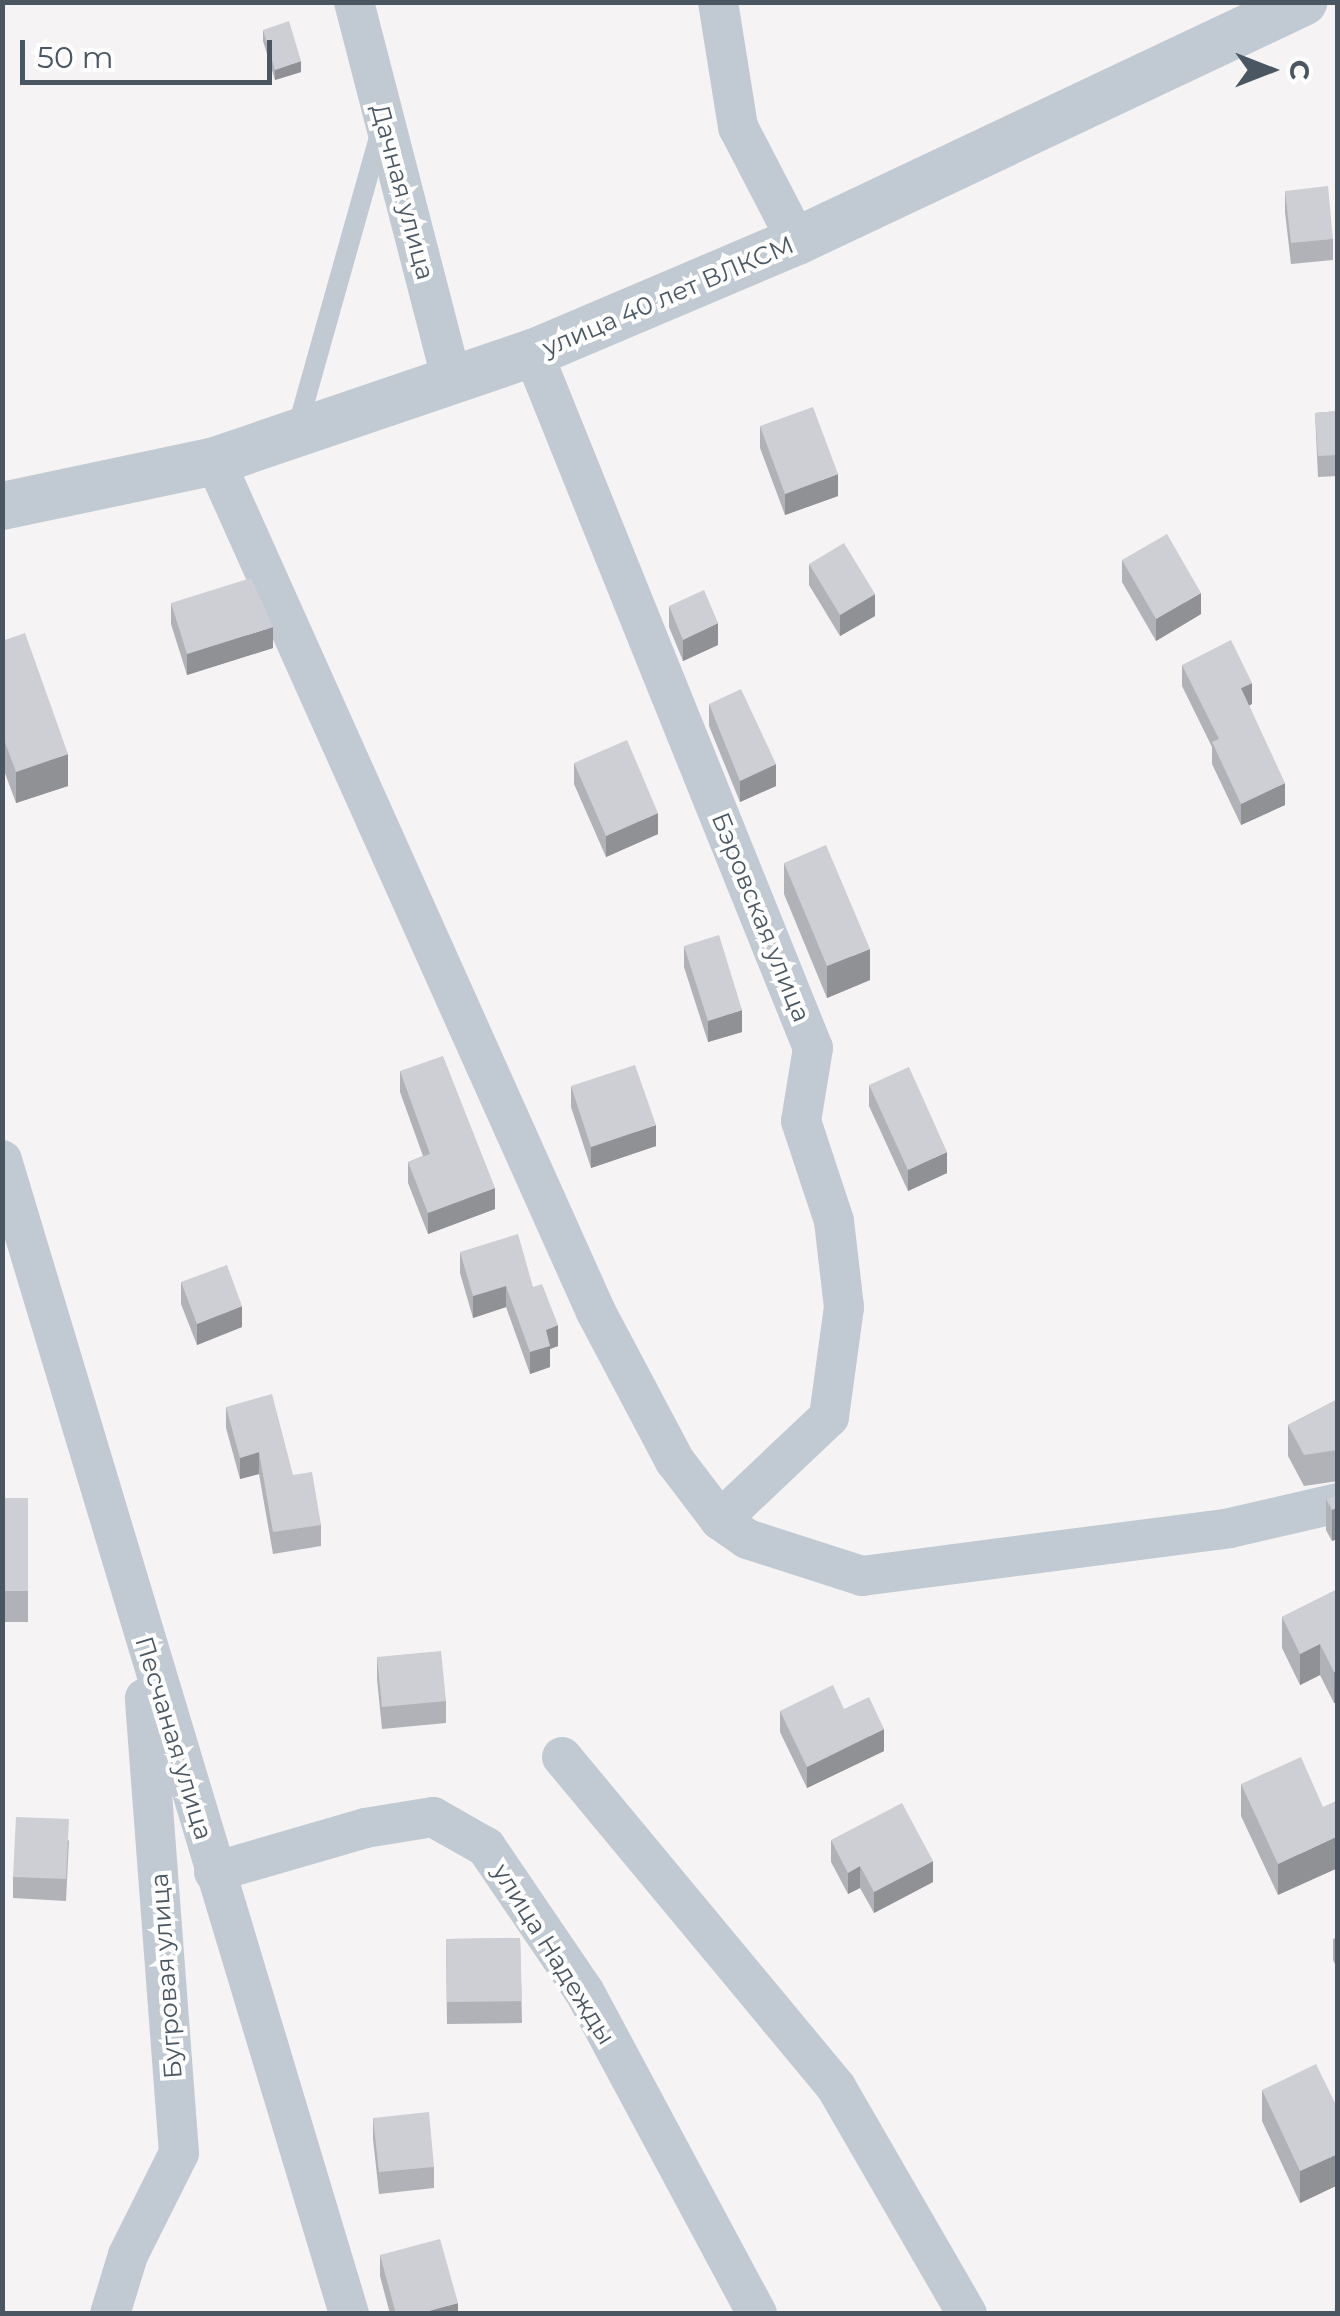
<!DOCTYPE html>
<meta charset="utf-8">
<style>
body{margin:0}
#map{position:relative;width:1340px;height:2316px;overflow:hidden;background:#f5f3f3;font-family:Montserrat,sans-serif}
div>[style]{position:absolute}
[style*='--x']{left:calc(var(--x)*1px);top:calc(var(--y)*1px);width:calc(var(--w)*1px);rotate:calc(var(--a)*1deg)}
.service>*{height:20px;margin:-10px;padding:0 10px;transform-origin:10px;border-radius:10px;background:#c1cad2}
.minor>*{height:40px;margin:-20px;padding:0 20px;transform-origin:20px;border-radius:20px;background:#c1cad2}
.tertiary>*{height:48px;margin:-24px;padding:0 24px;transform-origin:24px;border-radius:24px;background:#c1cad2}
.wall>*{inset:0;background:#b0b2b7}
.shaded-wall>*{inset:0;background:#909195}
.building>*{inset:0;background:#cdcfd5}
span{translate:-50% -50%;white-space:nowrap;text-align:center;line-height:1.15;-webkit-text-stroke:8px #fff;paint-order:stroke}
.street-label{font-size:25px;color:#4a5661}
.frame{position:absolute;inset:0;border:5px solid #4a5661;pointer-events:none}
.north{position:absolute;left:1220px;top:20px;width:100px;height:100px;-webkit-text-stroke:8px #fff;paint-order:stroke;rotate:90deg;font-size:28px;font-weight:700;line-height:40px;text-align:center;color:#4a5661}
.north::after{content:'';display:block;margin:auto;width:35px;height:45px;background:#4a5661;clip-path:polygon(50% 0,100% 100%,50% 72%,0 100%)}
.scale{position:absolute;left:20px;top:40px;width:252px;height:45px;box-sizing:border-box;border:5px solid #4a5661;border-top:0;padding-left:12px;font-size:30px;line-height:35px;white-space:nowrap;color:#4a5661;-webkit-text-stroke:8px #fff;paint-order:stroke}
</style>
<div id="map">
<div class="service">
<div style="--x:297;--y:429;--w:311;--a:-74.3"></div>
</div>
<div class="minor">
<div style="--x:354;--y:2;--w:391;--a:75.5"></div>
<div style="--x:718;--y:2;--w:127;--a:80.9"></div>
<div style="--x:738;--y:127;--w:128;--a:62.6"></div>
<div style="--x:533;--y:353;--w:749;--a:68.06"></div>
<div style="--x:813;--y:1048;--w:74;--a:99.3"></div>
<div style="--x:801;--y:1121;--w:105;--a:71.7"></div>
<div style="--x:834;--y:1221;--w:87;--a:83.4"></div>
<div style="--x:844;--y:1307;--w:111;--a:97.8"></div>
<div style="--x:829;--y:1417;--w:150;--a:136.6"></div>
<div style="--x:215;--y:461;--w:932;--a:65.88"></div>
<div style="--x:596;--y:1312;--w:169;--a:62.1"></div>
<div style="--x:675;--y:1461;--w:74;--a:52.7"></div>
<div style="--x:720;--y:1520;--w:33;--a:35"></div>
<div style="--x:747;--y:1539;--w:121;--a:17.8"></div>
<div style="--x:862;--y:1576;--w:371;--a:-7.4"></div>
<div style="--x:1230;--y:1528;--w:111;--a:-13"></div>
<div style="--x:2;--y:1160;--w:1205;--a:73.26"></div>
<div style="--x:562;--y:1757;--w:429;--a:50.3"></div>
<div style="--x:836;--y:2087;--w:262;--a:60"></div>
<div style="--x:214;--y:1872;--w:157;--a:-16.2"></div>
<div style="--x:365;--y:1828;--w:69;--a:-9.2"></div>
<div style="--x:433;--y:1817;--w:61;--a:29.5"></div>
<div style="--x:486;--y:1847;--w:174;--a:55.8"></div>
<div style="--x:584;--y:1991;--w:366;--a:61.8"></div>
<div style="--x:110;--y:2314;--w:62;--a:-73"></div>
<div style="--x:128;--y:2255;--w:114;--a:-63.4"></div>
<div style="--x:179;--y:2153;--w:456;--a:-94.3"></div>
</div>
<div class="tertiary">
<div style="--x:2;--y:506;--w:218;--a:-11.9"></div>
<div style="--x:215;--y:461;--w:336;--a:-18.8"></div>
<div style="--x:533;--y:353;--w:287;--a:-23"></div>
<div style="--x:797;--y:241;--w:560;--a:-25.28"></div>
</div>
<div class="wall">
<div style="clip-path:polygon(263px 30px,301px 72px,275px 80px,263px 41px)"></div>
<div style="clip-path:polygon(1285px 191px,1333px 239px,1333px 260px,1291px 264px,1285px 212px)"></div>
<div style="clip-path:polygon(1338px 411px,1338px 476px,1318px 477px,1315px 413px)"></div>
<div style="clip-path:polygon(760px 426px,838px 496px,785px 515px,760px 448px)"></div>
<div style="clip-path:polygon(1122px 560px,1201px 614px,1156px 641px,1122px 582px)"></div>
<div style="clip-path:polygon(809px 564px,875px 616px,840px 636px,809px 585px)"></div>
<div style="clip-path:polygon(171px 603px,273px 648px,187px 675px,171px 624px)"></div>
<div style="clip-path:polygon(669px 606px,718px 645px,683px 661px,669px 627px)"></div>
<div style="clip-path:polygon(2px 641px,68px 786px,16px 803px,2px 765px)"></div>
<div style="clip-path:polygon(1182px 665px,1252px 704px,1249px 705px,1285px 805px,1241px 825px,1212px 764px,1212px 747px,1182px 686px)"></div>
<div style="clip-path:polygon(709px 704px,776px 786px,740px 802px,709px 726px)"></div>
<div style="clip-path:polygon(574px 763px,658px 834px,606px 857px,574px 784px)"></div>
<div style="clip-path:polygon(784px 863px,870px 980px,827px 998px,784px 894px)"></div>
<div style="clip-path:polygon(684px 946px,742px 1032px,708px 1042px,684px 967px)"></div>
<div style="clip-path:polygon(400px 1071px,495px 1209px,428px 1234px,408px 1183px,408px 1162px,423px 1156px,400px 1092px)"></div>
<div style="clip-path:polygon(869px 1085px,947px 1173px,908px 1191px,869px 1106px)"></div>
<div style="clip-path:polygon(571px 1086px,656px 1146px,591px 1168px,571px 1107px)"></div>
<div style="clip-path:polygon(460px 1252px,533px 1287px,558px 1346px,550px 1349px,550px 1367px,530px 1374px,506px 1307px,473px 1318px,460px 1273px)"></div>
<div style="clip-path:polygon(181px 1282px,242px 1327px,197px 1345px,181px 1304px)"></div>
<div style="clip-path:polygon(1338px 1399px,1338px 1481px,1304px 1486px,1288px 1456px,1288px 1425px)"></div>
<div style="clip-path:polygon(226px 1407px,293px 1475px,321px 1525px,321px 1546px,273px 1554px,259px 1474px,240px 1479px,226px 1428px)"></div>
<div style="clip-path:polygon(1338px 1495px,1332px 1541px,1326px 1530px,1326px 1499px)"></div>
<div style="clip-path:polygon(2px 1498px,28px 1498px,28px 1622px,2px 1622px)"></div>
<div style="clip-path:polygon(1338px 1589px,1338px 1702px,1334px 1703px,1320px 1675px,1300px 1685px,1282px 1648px,1282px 1617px)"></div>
<div style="clip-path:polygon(377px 1657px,446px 1701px,446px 1723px,382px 1729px,377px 1679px)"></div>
<div style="clip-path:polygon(844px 1709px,884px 1751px,807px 1788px,780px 1732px,780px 1711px)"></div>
<div style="clip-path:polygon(1241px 1784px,1323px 1807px,1278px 1895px,1241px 1816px)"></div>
<div style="clip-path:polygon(69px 1840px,66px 1901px,13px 1898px,13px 1877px)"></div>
<div style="clip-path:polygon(831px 1840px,933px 1882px,874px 1913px,860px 1888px,848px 1894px,831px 1862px)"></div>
<div style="clip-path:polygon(1338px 1937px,1338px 1971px,1333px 1960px,1333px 1939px)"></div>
<div style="clip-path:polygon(520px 1938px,522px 2023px,447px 2024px,446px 1939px)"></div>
<div style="clip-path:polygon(1262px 2090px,1338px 2109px,1338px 2185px,1300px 2203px,1262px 2121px)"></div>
<div style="clip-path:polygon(373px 2118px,434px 2167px,434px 2188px,379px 2194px,373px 2139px)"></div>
<div style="clip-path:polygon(380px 2255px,458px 2314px,390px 2314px,380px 2276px)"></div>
</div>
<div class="shaded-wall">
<div style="clip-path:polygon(301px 61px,301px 72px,275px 80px,275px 70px)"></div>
<div style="clip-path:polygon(838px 474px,838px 496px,785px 515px,785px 494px)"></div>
<div style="clip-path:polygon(1201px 593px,1201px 614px,1156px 641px,1156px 619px)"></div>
<div style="clip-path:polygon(875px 594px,875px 616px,840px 636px,840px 615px)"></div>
<div style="clip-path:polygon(718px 623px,718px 645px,683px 661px,683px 640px)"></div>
<div style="clip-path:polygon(273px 627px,273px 648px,187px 675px,187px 654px)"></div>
<div style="clip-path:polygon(1252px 683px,1252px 704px,1241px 710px,1241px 688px)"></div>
<div style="clip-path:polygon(68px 754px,68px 786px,16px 803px,16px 772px)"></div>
<div style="clip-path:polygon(776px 764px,776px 786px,740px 802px,740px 781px)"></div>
<div style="clip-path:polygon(1285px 783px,1285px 805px,1241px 825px,1241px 804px)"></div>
<div style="clip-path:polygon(658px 813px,658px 834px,606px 857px,606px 836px)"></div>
<div style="clip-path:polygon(870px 949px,870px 980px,827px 998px,827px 966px)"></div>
<div style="clip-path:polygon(742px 1010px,742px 1032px,708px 1042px,708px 1021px)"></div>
<div style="clip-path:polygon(656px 1125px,656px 1146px,591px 1168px,591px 1147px)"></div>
<div style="clip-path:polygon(947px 1152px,947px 1173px,908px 1191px,908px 1170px)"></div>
<div style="clip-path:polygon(495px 1188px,495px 1209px,428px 1234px,428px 1213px)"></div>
<div style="clip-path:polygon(506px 1286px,506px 1307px,473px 1318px,473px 1296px)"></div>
<div style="clip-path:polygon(242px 1306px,242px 1327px,197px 1345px,197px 1324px)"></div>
<div style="clip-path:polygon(558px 1325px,558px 1346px,550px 1349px,550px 1367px,530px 1374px,530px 1352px,546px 1330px)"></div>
<div style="clip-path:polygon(259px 1452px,259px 1474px,240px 1479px,240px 1458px)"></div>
<div style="clip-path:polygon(1338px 1507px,1338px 1539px,1332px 1541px,1332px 1510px)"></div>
<div style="clip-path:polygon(1320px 1644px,1320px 1675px,1300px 1685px,1300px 1654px)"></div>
<div style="clip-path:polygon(1338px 1670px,1338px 1702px,1334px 1703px,1334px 1672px)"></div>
<div style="clip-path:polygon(884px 1729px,884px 1751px,807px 1788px,807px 1767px)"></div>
<div style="clip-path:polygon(1338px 1836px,1338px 1868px,1278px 1895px,1278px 1864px)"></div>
<div style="clip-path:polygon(933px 1861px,933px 1882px,874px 1913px,874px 1892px)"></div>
<div style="clip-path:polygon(860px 1866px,860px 1888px,848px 1894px,848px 1873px)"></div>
<div style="clip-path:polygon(1338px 2154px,1338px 2185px,1300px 2203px,1300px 2171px)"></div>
<div style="clip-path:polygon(458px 2303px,458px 2314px,418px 2314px)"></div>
</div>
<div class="building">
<div style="clip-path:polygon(289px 21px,301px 61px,275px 70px,263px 30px)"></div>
<div style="clip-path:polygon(1328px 186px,1333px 239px,1291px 243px,1285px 191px)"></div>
<div style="clip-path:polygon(813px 407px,838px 474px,785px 494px,760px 426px)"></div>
<div style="clip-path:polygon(1338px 411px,1338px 455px,1318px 456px,1315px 413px)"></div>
<div style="clip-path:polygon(1167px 534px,1201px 593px,1156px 619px,1122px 560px)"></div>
<div style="clip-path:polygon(844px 543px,875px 594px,840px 615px,809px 564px)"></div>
<div style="clip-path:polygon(251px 578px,273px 627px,187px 654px,171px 603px)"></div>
<div style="clip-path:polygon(704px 590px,718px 623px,683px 640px,669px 606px)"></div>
<div style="clip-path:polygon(25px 633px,68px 754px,16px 772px,2px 734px,2px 641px)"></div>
<div style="clip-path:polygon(1231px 640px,1252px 683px,1241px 688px,1285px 783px,1241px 804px,1212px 742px,1219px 739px,1182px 665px)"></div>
<div style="clip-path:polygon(741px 689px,776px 764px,740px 781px,709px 704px)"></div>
<div style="clip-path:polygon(627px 740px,658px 813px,606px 836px,574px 763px)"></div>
<div style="clip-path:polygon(826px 845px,870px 949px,827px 966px,784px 863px)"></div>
<div style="clip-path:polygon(719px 935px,742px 1010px,708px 1021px,684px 946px)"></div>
<div style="clip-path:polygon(443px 1056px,495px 1188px,428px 1213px,408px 1162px,430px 1154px,400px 1071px)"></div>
<div style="clip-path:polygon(635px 1065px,656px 1125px,591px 1147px,571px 1086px)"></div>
<div style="clip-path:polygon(909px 1067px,947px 1152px,908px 1170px,869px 1085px)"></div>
<div style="clip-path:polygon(518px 1234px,533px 1287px,542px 1284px,558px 1325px,546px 1330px,550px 1346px,530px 1352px,506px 1286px,473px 1296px,460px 1252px)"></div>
<div style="clip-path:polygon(227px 1265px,242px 1306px,197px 1324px,181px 1282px)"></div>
<div style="clip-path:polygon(272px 1394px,293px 1475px,312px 1472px,321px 1525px,273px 1532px,259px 1452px,240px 1458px,226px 1407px)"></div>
<div style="clip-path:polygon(1338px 1399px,1338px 1450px,1304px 1455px,1288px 1425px)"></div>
<div style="clip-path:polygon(1338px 1495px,1338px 1507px,1332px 1510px,1326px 1499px)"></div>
<div style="clip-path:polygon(2px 1498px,28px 1498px,28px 1591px,2px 1591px)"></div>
<div style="clip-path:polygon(1338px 1589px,1338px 1670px,1334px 1672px,1320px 1644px,1300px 1654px,1282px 1617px)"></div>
<div style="clip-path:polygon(441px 1651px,446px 1701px,382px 1707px,377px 1657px)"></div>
<div style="clip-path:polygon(833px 1685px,844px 1709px,869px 1697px,884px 1729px,807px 1767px,780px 1711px)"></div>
<div style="clip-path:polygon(1301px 1757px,1323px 1807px,1338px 1800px,1338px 1836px,1278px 1864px,1241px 1784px)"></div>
<div style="clip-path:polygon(902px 1803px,933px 1861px,874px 1892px,860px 1866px,848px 1873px,831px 1840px)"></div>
<div style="clip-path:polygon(16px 1817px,69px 1819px,66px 1879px,13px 1877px)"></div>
<div style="clip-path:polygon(520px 1938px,522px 2001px,447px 2002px,446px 1939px)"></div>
<div style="clip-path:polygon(1316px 2064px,1338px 2109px,1338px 2154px,1300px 2171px,1262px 2090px)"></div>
<div style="clip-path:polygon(429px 2112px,434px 2167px,379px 2172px,373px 2118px)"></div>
<div style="clip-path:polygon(440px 2239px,458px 2303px,418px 2314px,396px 2314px,380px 2255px)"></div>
</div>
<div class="street-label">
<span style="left:403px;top:192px;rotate:75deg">Дачная улица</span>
<span style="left:668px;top:296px;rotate:-23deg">улица 40 лет ВЛКСМ</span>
<span style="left:761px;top:917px;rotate:68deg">Бэровская улица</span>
<span style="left:174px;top:1738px;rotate:73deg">Песчаная улица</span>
<span style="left:554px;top:1954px;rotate:58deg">улица Надежды</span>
<span style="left:166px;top:1976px;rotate:-94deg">Бугровая улица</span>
</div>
<div class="frame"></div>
<div class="north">С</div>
<div class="scale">50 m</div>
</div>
